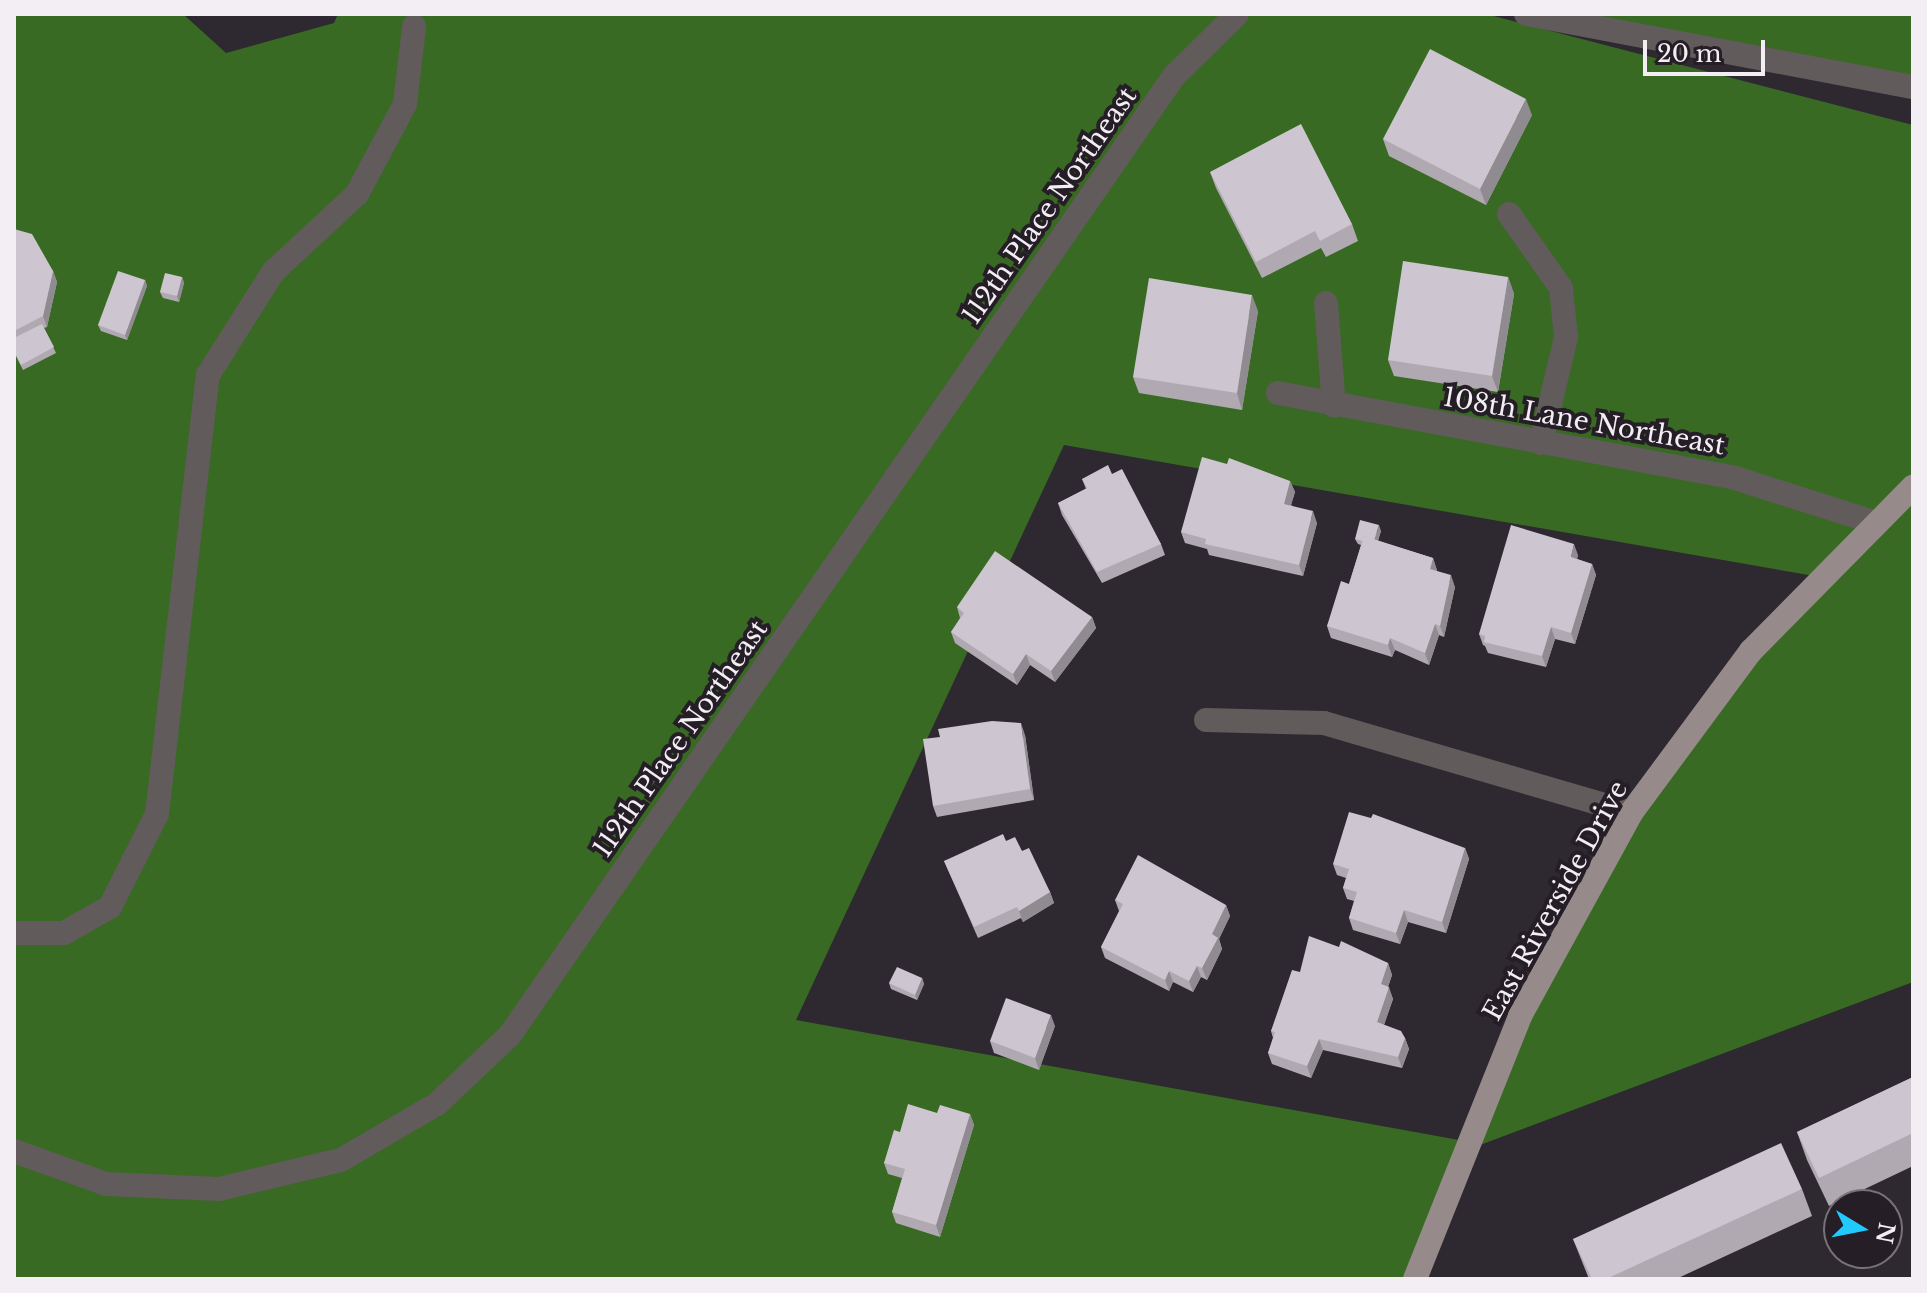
<!DOCTYPE html>
<style>
body{margin:0}
#map{position:relative;width:1927px;height:1293px;overflow:hidden;background:#2e2830;font-family:"Libre Baskerville",serif}
div>[style]{position:absolute}
[style*='--x']{left:calc(var(--x)*1px);top:calc(var(--y)*1px);width:calc(var(--w)*1px);rotate:calc(var(--a)*1deg)}
.forest>*{inset:0;background:#396a23}
.minor>*{height:24px;margin:-12px;padding:0 12px;transform-origin:12px;border-radius:12px;background:#615b5b}
.major>*{height:24px;margin:-12px;padding:0 12px;transform-origin:12px;border-radius:12px;background:#968a8b}
.wall>*{inset:0;background:#b0a9b2}
.shaded-wall>*{inset:0;background:#908a91}
.building>*{inset:0;background:#cdc5cf}
span{translate:-50% -50%;white-space:nowrap;text-align:center;line-height:1.15;-webkit-text-stroke:8px #251e26;paint-order:stroke}
.street-label{font-size:26px;color:#f2eef3}
.frame{position:absolute;inset:0;border:16px solid #f2eef3;pointer-events:none}
.north{position:absolute;left:1823px;top:1189px;width:80px;height:80px;box-sizing:border-box;background:#251e26;border:2px solid #777178;border-radius:50%;rotate:100deg;font-size:22px;font-weight:700;line-height:32px;text-align:center;color:#f2eef3}
.north::after{content:'';display:block;margin:auto;width:28px;height:36px;background:#22c9fd;clip-path:polygon(50% 0,100% 100%,50% 72%,0 100%)}
.scale{position:absolute;left:1643px;top:40px;width:122px;height:36px;box-sizing:border-box;border:4px solid #f2eef3;border-top:0;padding-left:10px;font-size:24px;line-height:28px;white-space:nowrap;color:#f2eef3;-webkit-text-stroke:6px #251e26;paint-order:stroke}
</style>
<div id="map">
<div class="forest">
<div style="clip-path:polygon(14px 14px,183px 14px,226px 53px,334px 23px,338px 14px,1486px 14px,1913px 125px,1913px 982px,1464px 1151px,1631px 813px,1820px 577px,1064px 445px,796px 1020px,1459px 1140px,1409px 1279px,14px 1279px)"></div>
<div style="clip-path:polygon(1526px 14px,1913px 14px,1913px 87px)"></div>
</div>
<div class="minor">
<div style="--x:1526;--y:14;--w:394;--a:10.7"></div>
<div style="--x:1509;--y:214;--w:90;--a:54.9"></div>
<div style="--x:1561;--y:288;--w:49;--a:84.2"></div>
<div style="--x:1566;--y:337;--w:109;--a:103.3"></div>
<div style="--x:1326;--y:303;--w:103;--a:85.6"></div>
<div style="--x:1278;--y:393;--w:462;--a:10.5"></div>
<div style="--x:1732;--y:477;--w:151;--a:17.7"></div>
<div style="--x:1206;--y:720;--w:118;--a:1.5"></div>
<div style="--x:1324;--y:723;--w:320;--a:16.3"></div>
<div style="--x:14;--y:933;--w:50;--a:0"></div>
<div style="--x:64;--y:933;--w:53;--a:-29.5"></div>
<div style="--x:110;--y:907;--w:104;--a:-63.2"></div>
<div style="--x:157;--y:814;--w:442;--a:-83.4"></div>
<div style="--x:208;--y:375;--w:122;--a:-57.7"></div>
<div style="--x:273;--y:272;--w:115;--a:-42.9"></div>
<div style="--x:357;--y:194;--w:102;--a:-61.9"></div>
<div style="--x:405;--y:104;--w:78;--a:-83.3"></div>
<div style="--x:14;--y:1151;--w:98;--a:19.7"></div>
<div style="--x:106;--y:1184;--w:113;--a:2.5"></div>
<div style="--x:219;--y:1189;--w:125;--a:-13.4"></div>
<div style="--x:341;--y:1160;--w:111;--a:-30.3"></div>
<div style="--x:437;--y:1104;--w:100;--a:-43.4"></div>
<div style="--x:510;--y:1035;--w:1166;--a:-55.3"></div>
<div style="--x:1174;--y:76;--w:88;--a:-44.5"></div>
</div>
<div class="major">
<div style="--x:1415;--y:1279;--w:283;--a:-68.2"></div>
<div style="--x:1520;--y:1016;--w:231;--a:-61.3"></div>
<div style="--x:1631;--y:813;--w:202;--a:-53.5"></div>
<div style="--x:1751;--y:651;--w:231;--a:-45.4"></div>
</div>
<div class="wall">
<div style="clip-path:polygon(1532px 115px,1486px 205px,1389px 156px,1383px 139px)"></div>
<div style="clip-path:polygon(1210px 172px,1352px 224px,1358px 241px,1326px 257px,1321px 248px,1262px 278px,1216px 188px)"></div>
<div style="clip-path:polygon(14px 229px,53px 271px,57px 282px,47px 327px,44px 328px,56px 353px,23px 370px,14px 352px)"></div>
<div style="clip-path:polygon(182px 277px,184px 283px,179px 302px,163px 298px,160px 292px)"></div>
<div style="clip-path:polygon(1508px 277px,1514px 294px,1498px 392px,1394px 376px,1388px 360px)"></div>
<div style="clip-path:polygon(145px 280px,147px 286px,127px 340px,101px 331px,98px 325px)"></div>
<div style="clip-path:polygon(1258px 311px,1242px 410px,1139px 393px,1133px 377px)"></div>
<div style="clip-path:polygon(1112px 474px,1161px 544px,1165px 555px,1102px 583px,1062px 515px,1058px 503px,1086px 489px,1082px 479px)"></div>
<div style="clip-path:polygon(1290px 481px,1295px 492px,1291px 505px,1317px 523px,1303px 576px,1209px 555px,1207px 549px,1185px 543px,1181px 532px)"></div>
<div style="clip-path:polygon(1381px 531px,1378px 541px,1433px 558px,1437px 571px,1455px 587px,1444px 637px,1439px 635px,1429px 665px,1395px 650px,1392px 657px,1331px 638px,1327px 626px,1349px 584px,1361px 545px,1358px 544px,1355px 539px)"></div>
<div style="clip-path:polygon(1578px 555px,1577px 559px,1592px 564px,1596px 575px,1575px 644px,1555px 639px,1546px 667px,1488px 653px,1485px 646px,1483px 645px,1479px 634px)"></div>
<div style="clip-path:polygon(957px 607px,1092px 617px,1096px 628px,1055px 682px,1030px 665px,1017px 685px,955px 643px,951px 632px,960px 618px)"></div>
<div style="clip-path:polygon(1025px 735px,1034px 800px,937px 817px,933px 806px)"></div>
<div style="clip-path:polygon(1006px 841px,1022px 851px,1050px 892px,1054px 903px,1023px 922px,1021px 918px,978px 938px,944px 861px)"></div>
<div style="clip-path:polygon(1465px 848px,1469px 859px,1446px 933px,1408px 922px,1400px 944px,1353px 930px,1349px 918px,1354px 901px,1347px 899px,1343px 888px,1346px 878px,1337px 875px,1333px 864px)"></div>
<div style="clip-path:polygon(1115px 900px,1226px 905px,1230px 916px,1219px 939px,1222px 949px,1207px 980px,1201px 977px,1193px 992px,1173px 982px,1169px 991px,1105px 958px,1101px 947px,1119px 911px)"></div>
<div style="clip-path:polygon(1339px 947px,1388px 963px,1392px 975px,1388px 987px,1393px 999px,1384px 1025px,1405px 1038px,1409px 1049px,1402px 1068px,1323px 1050px,1311px 1078px,1272px 1064px,1268px 1053px,1273px 1038px,1271px 1031px,1300px 972px)"></div>
<div style="clip-path:polygon(922px 978px,924px 984px,917px 1000px,891px 989px,889px 983px)"></div>
<div style="clip-path:polygon(1055px 1026px,1039px 1070px,994px 1053px,990px 1041px)"></div>
<div style="clip-path:polygon(1913px 1077px,1913px 1166px,1829px 1206px,1807px 1160px,1797px 1132px)"></div>
<div style="clip-path:polygon(937px 1113px,970px 1114px,974px 1125px,940px 1237px,896px 1223px,892px 1212px,902px 1178px,888px 1174px,884px 1163px,900px 1132px)"></div>
<div style="clip-path:polygon(1802px 1189px,1812px 1216px,1676px 1279px,1589px 1279px,1573px 1239px)"></div>
</div>
<div class="shaded-wall">
<div style="clip-path:polygon(1526px 99px,1532px 115px,1486px 205px,1480px 189px)"></div>
<div style="clip-path:polygon(53px 271px,57px 282px,47px 327px,43px 316px)"></div>
<div style="clip-path:polygon(182px 277px,184px 283px,179px 302px,177px 296px)"></div>
<div style="clip-path:polygon(1508px 277px,1514px 294px,1498px 392px,1492px 376px)"></div>
<div style="clip-path:polygon(145px 280px,147px 286px,127px 340px,125px 335px)"></div>
<div style="clip-path:polygon(1252px 295px,1258px 311px,1242px 410px,1237px 393px)"></div>
<div style="clip-path:polygon(1290px 481px,1295px 492px,1288px 515px,1284px 504px)"></div>
<div style="clip-path:polygon(1313px 511px,1317px 523px,1303px 576px,1299px 565px)"></div>
<div style="clip-path:polygon(1379px 525px,1381px 531px,1375px 549px,1373px 544px)"></div>
<div style="clip-path:polygon(1574px 544px,1578px 555px,1575px 569px,1571px 557px)"></div>
<div style="clip-path:polygon(1433px 558px,1437px 570px,1434px 580px,1430px 569px)"></div>
<div style="clip-path:polygon(1592px 564px,1596px 575px,1575px 644px,1571px 633px)"></div>
<div style="clip-path:polygon(1451px 575px,1455px 587px,1444px 637px,1440px 626px)"></div>
<div style="clip-path:polygon(1092px 617px,1096px 628px,1055px 682px,1051px 671px)"></div>
<div style="clip-path:polygon(1435px 624px,1439px 635px,1429px 665px,1425px 653px)"></div>
<div style="clip-path:polygon(1551px 627px,1555px 639px,1546px 667px,1542px 656px)"></div>
<div style="clip-path:polygon(1390px 638px,1395px 650px,1392px 657px,1388px 645px)"></div>
<div style="clip-path:polygon(1026px 654px,1030px 665px,1017px 685px,1013px 674px)"></div>
<div style="clip-path:polygon(1021px 723px,1025px 735px,1034px 800px,1030px 789px)"></div>
<div style="clip-path:polygon(1465px 848px,1469px 859px,1446px 933px,1442px 922px)"></div>
<div style="clip-path:polygon(1050px 892px,1054px 903px,1023px 922px,1019px 911px)"></div>
<div style="clip-path:polygon(1226px 905px,1230px 916px,1219px 939px,1222px 949px,1207px 980px,1202px 968px,1212px 934px)"></div>
<div style="clip-path:polygon(1404px 910px,1408px 922px,1400px 944px,1396px 933px)"></div>
<div style="clip-path:polygon(1388px 963px,1392px 975px,1385px 996px,1381px 984px)"></div>
<div style="clip-path:polygon(1197px 966px,1201px 977px,1193px 992px,1189px 981px)"></div>
<div style="clip-path:polygon(1169px 971px,1173px 982px,1169px 991px,1165px 980px)"></div>
<div style="clip-path:polygon(922px 978px,924px 984px,917px 1000px,915px 995px)"></div>
<div style="clip-path:polygon(1389px 987px,1393px 999px,1381px 1033px,1377px 1022px)"></div>
<div style="clip-path:polygon(1051px 1015px,1055px 1026px,1039px 1070px,1035px 1058px)"></div>
<div style="clip-path:polygon(1405px 1038px,1409px 1049px,1402px 1068px,1398px 1057px)"></div>
<div style="clip-path:polygon(1319px 1039px,1323px 1050px,1311px 1078px,1307px 1066px)"></div>
<div style="clip-path:polygon(970px 1114px,974px 1125px,940px 1237px,936px 1225px)"></div>
</div>
<div class="building">
<div style="clip-path:polygon(1430px 49px,1526px 99px,1480px 189px,1383px 139px)"></div>
<div style="clip-path:polygon(1301px 124px,1352px 224px,1320px 241px,1315px 231px,1256px 262px,1210px 172px)"></div>
<div style="clip-path:polygon(14px 229px,32px 234px,53px 271px,43px 316px,14px 331px)"></div>
<div style="clip-path:polygon(1403px 261px,1508px 277px,1492px 376px,1388px 360px)"></div>
<div style="clip-path:polygon(118px 271px,145px 280px,125px 335px,98px 325px)"></div>
<div style="clip-path:polygon(165px 273px,182px 277px,177px 296px,160px 292px)"></div>
<div style="clip-path:polygon(1149px 278px,1252px 295px,1237px 393px,1133px 377px)"></div>
<div style="clip-path:polygon(42px 324px,54px 347px,21px 365px,14px 351px,14px 338px)"></div>
<div style="clip-path:polygon(1202px 457px,1227px 464px,1229px 458px,1290px 481px,1284px 504px,1313px 511px,1299px 565px,1205px 544px,1206px 539px,1181px 532px)"></div>
<div style="clip-path:polygon(1108px 465px,1112px 474px,1122px 469px,1161px 544px,1097px 572px,1058px 503px,1087px 488px,1082px 479px)"></div>
<div style="clip-path:polygon(1360px 520px,1379px 525px,1374px 540px,1364px 536px,1363px 541px,1355px 539px)"></div>
<div style="clip-path:polygon(1511px 525px,1574px 544px,1571px 557px,1592px 564px,1571px 633px,1551px 627px,1542px 656px,1484px 642px,1485px 636px,1479px 634px)"></div>
<div style="clip-path:polygon(1364px 536px,1433px 558px,1430px 569px,1451px 575px,1440px 626px,1435px 624px,1425px 653px,1390px 638px,1388px 645px,1327px 626px,1341px 581px,1349px 584px)"></div>
<div style="clip-path:polygon(995px 551px,1092px 617px,1051px 671px,1026px 654px,1013px 674px,951px 632px,964px 613px,957px 607px)"></div>
<div style="clip-path:polygon(992px 721px,1021px 723px,1030px 789px,933px 806px,923px 739px,940px 737px,938px 729px)"></div>
<div style="clip-path:polygon(1349px 812px,1371px 818px,1373px 814px,1465px 848px,1442px 922px,1404px 910px,1396px 933px,1349px 918px,1357px 892px,1343px 888px,1349px 869px,1333px 864px)"></div>
<div style="clip-path:polygon(1003px 834px,1006px 841px,1015px 837px,1022px 851px,1029px 848px,1050px 892px,1019px 911px,1017px 907px,974px 927px,944px 861px)"></div>
<div style="clip-path:polygon(1138px 855px,1226px 905px,1212px 934px,1218px 938px,1202px 968px,1197px 966px,1189px 981px,1169px 971px,1165px 980px,1101px 947px,1123px 904px,1115px 900px)"></div>
<div style="clip-path:polygon(1309px 936px,1339px 947px,1341px 941px,1388px 963px,1381px 984px,1389px 987px,1377px 1022px,1401px 1031px,1405px 1038px,1398px 1057px,1319px 1039px,1307px 1066px,1268px 1053px,1275px 1032px,1271px 1031px,1292px 970px,1300px 972px)"></div>
<div style="clip-path:polygon(897px 967px,922px 978px,915px 995px,889px 983px)"></div>
<div style="clip-path:polygon(1006px 998px,1051px 1015px,1035px 1058px,990px 1041px)"></div>
<div style="clip-path:polygon(1913px 1077px,1913px 1133px,1819px 1178px,1797px 1132px)"></div>
<div style="clip-path:polygon(908px 1104px,937px 1113px,940px 1105px,970px 1114px,936px 1225px,892px 1212px,905px 1169px,884px 1163px,894px 1130px,900px 1132px)"></div>
<div style="clip-path:polygon(1781px 1143px,1802px 1189px,1606px 1279px,1592px 1279px,1573px 1239px)"></div>
</div>
<div class="street-label">
<span style="left:1050px;top:206px;rotate:-55deg">112th Place Northeast</span>
<span style="left:1584px;top:422px;rotate:10deg">108th Lane Northeast</span>
<span style="left:681px;top:739px;rotate:-55deg">112th Place Northeast</span>
<span style="left:1556px;top:901px;rotate:-61deg">East Riverside Drive</span>
</div>
<div class="frame"></div>
<div class="north">N</div>
<div class="scale">20 m</div>
</div>
